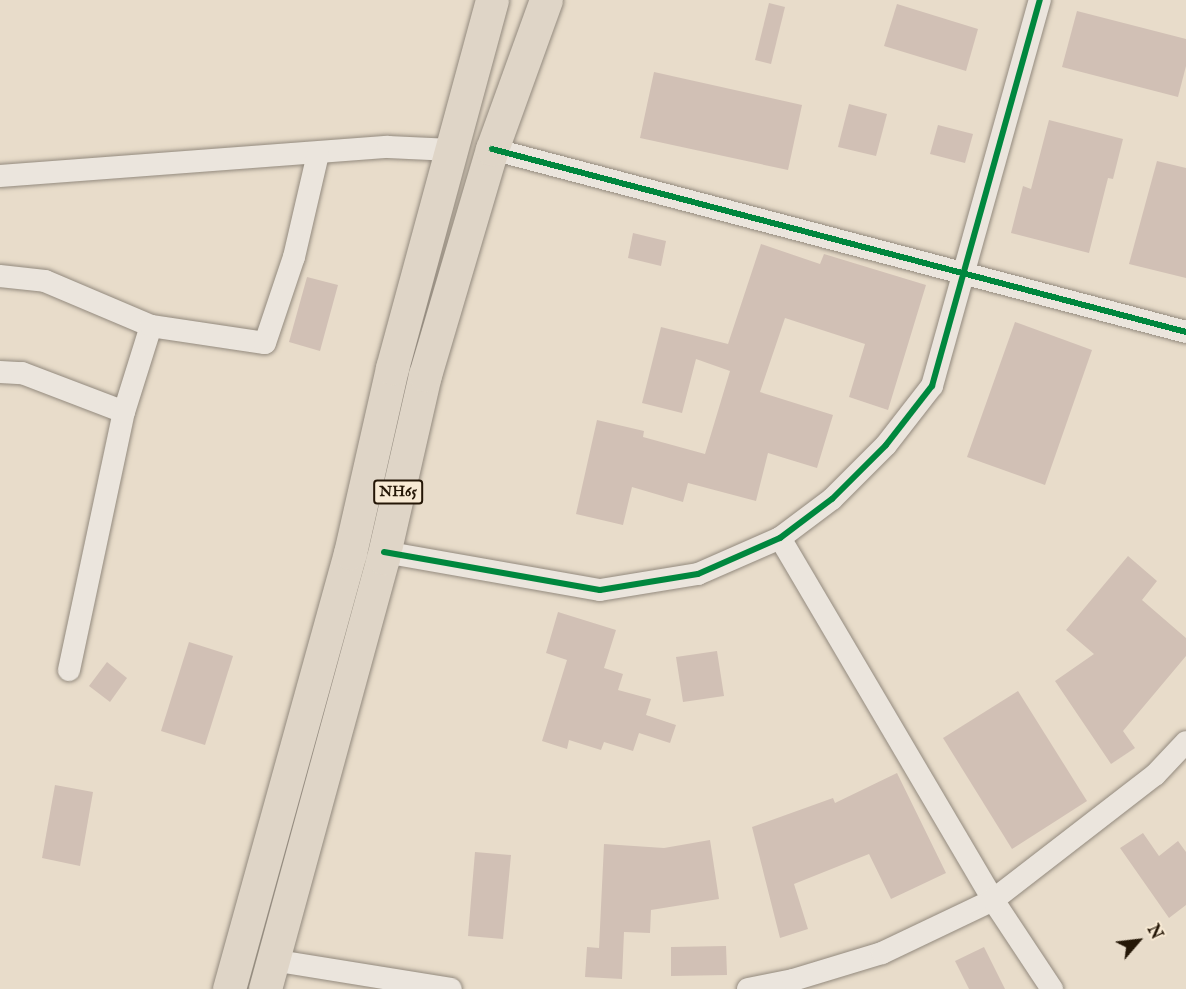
<!DOCTYPE html>
<style>
body{margin:0}
#map{position:relative;width:1186px;height:989px;overflow:hidden;background:#e8dcca;font-family:"IM FELL English",serif}
div>[style]{position:absolute}
[style*='--x']{left:calc(var(--x)*1px);top:calc(var(--y)*1px);width:calc(var(--w)*1px);rotate:calc(var(--a)*1deg)}
.building>*{inset:0;background:#d1c0b5}
.roads{filter:drop-shadow(0 0 2px #938a7e) drop-shadow(0 0 2px #938a7e)}
.street>*{height:22px;margin:-11px;padding:0 11px;transform-origin:11px;border-radius:11px;background:#ebe5dd}
.highway>*{height:33px;margin:-16.5px;padding:0 16.5px;transform-origin:16.5px;border-radius:16.5px;background:#dfd5c7}
.cycleway>*{height:6px;margin:-3px;padding:0 3px;transform-origin:3px;border-radius:3px;background:#00873e}
span{translate:-50% -50%;white-space:nowrap;text-align:center;line-height:1.15;-webkit-text-stroke:4.5px #f8ead4;paint-order:stroke}
.shield-label span{padding:2px 4px;background:#f8ead4;border:2px solid;border-radius:4px;-webkit-text-stroke-width:0}
.shield-label{font-size:15px;color:#251707;font-weight:700}
.north{position:absolute;left:1108px;top:911px;width:60px;height:60px;-webkit-text-stroke:4px #f8ead4;paint-order:stroke;rotate:62deg;font-size:16px;font-weight:700;line-height:24px;text-align:center;color:#251707}
.north::after{content:'';display:block;margin:auto;width:21px;height:27px;background:#251707;clip-path:polygon(50% 0,100% 100%,50% 72%,0 100%)}
</style>
<div id="map">
<div class="building">
<div style="clip-path:polygon(769px 3px,785px 7px,771px 64px,755px 60px)"></div>
<div style="clip-path:polygon(897px 4px,978px 29px,966px 71px,884px 46px)"></div>
<div style="clip-path:polygon(1077px 11px,1186px 39px,1186px 66px,1178px 97px,1062px 67px)"></div>
<div style="clip-path:polygon(654px 72px,802px 105px,788px 170px,640px 138px)"></div>
<div style="clip-path:polygon(849px 104px,887px 114px,876px 156px,838px 147px)"></div>
<div style="clip-path:polygon(1049px 120px,1123px 139px,1113px 179px,1108px 178px,1089px 253px,1011px 233px,1023px 186px,1031px 189px)"></div>
<div style="clip-path:polygon(938px 125px,973px 134px,965px 163px,930px 154px)"></div>
<div style="clip-path:polygon(1157px 161px,1186px 168px,1186px 278px,1129px 264px)"></div>
<div style="clip-path:polygon(633px 233px,666px 241px,661px 266px,628px 258px)"></div>
<div style="clip-path:polygon(761px 244px,820px 264px,824px 254px,926px 285px,888px 410px,849px 397px,865px 344px,785px 318px,760px 392px,833px 415px,817px 468px,768px 453px,756px 501px,688px 483px,683px 502px,632px 487px,623px 525px,576px 514px,597px 420px,644px 431px,643px 437px,705px 454px,730px 371px,696px 359px,682px 413px,642px 403px,661px 327px,728px 344px)"></div>
<div style="clip-path:polygon(307px 277px,338px 285px,320px 351px,289px 342px)"></div>
<div style="clip-path:polygon(1015px 322px,1092px 350px,1045px 485px,967px 457px)"></div>
<div style="clip-path:polygon(1128px 556px,1157px 581px,1142px 600px,1186px 638px,1186px 656px,1123px 731px,1135px 748px,1111px 764px,1055px 681px,1094px 654px,1066px 630px)"></div>
<div style="clip-path:polygon(558px 612px,616px 630px,604px 668px,623px 674px,618px 690px,651px 699px,646px 715px,676px 725px,670px 743px,639px 733px,633px 751px,604px 742px,601px 750px,569px 740px,567px 749px,542px 741px,567px 660px,546px 653px)"></div>
<div style="clip-path:polygon(189px 642px,233px 656px,205px 745px,161px 731px)"></div>
<div style="clip-path:polygon(717px 651px,724px 696px,683px 702px,676px 657px)"></div>
<div style="clip-path:polygon(107px 662px,127px 678px,110px 702px,89px 686px)"></div>
<div style="clip-path:polygon(1018px 691px,1087px 801px,1012px 849px,943px 738px)"></div>
<div style="clip-path:polygon(897px 773px,946px 873px,891px 899px,869px 854px,794px 884px,808px 929px,780px 938px,752px 827px,833px 798px,835px 803px)"></div>
<div style="clip-path:polygon(55px 785px,93px 792px,80px 866px,42px 858px)"></div>
<div style="clip-path:polygon(1143px 833px,1159px 856px,1178px 841px,1186px 852px,1186px 905px,1169px 918px,1120px 848px)"></div>
<div style="clip-path:polygon(710px 840px,719px 899px,651px 910px,650px 933px,624px 932px,622px 979px,585px 977px,587px 947px,599px 948px,604px 844px,664px 848px)"></div>
<div style="clip-path:polygon(475px 852px,511px 855px,503px 939px,468px 936px)"></div>
<div style="clip-path:polygon(726px 946px,727px 975px,671px 976px,671px 947px)"></div>
<div style="clip-path:polygon(984px 947px,1005px 989px,969px 989px,955px 961px)"></div>
</div>
<div class="roads">
<div class="street">
<div style="--x:492;--y:149;--w:718;--a:14.77"></div>
<div style="--x:0;--y:176;--w:389;--a:-4.3"></div>
<div style="--x:388;--y:147;--w:64;--a:2.7"></div>
<div style="--x:0;--y:276;--w:45;--a:6.3"></div>
<div style="--x:45;--y:281;--w:115;--a:23"></div>
<div style="--x:0;--y:372;--w:22;--a:3"></div>
<div style="--x:22;--y:373;--w:109;--a:20.9"></div>
<div style="--x:780;--y:538;--w:420;--a:59.5"></div>
<div style="--x:993;--y:900;--w:107;--a:56.5"></div>
<div style="--x:384;--y:552;--w:219;--a:10"></div>
<div style="--x:600;--y:590;--w:99;--a:-9.3"></div>
<div style="--x:698;--y:574;--w:90;--a:-23.7"></div>
<div style="--x:780;--y:538;--w:65;--a:-36.9"></div>
<div style="--x:832;--y:499;--w:76;--a:-45"></div>
<div style="--x:886;--y:445;--w:75;--a:-52.1"></div>
<div style="--x:932;--y:386;--w:401;--a:-74.4"></div>
<div style="--x:69;--y:670;--w:264;--a:-78"></div>
<div style="--x:124;--y:412;--w:90;--a:-72.6"></div>
<div style="--x:151;--y:326;--w:115;--a:8.5"></div>
<div style="--x:265;--y:343;--w:91;--a:-71.4"></div>
<div style="--x:294;--y:257;--w:106;--a:-76.9"></div>
<div style="--x:272;--y:960;--w:181;--a:9.2"></div>
<div style="--x:748;--y:989;--w:46;--a:-11.3"></div>
<div style="--x:793;--y:980;--w:93;--a:-16.9"></div>
<div style="--x:882;--y:953;--w:123;--a:-25.5"></div>
<div style="--x:993;--y:900;--w:205;--a:-37.7"></div>
<div style="--x:1155;--y:775;--w:45;--a:-46.8"></div>
</div>
<div class="highway">
<div style="--x:229;--y:989;--w:452;--a:-74.5"></div>
<div style="--x:350;--y:553;--w:190;--a:-77.2"></div>
<div style="--x:392;--y:368;--w:381;--a:-74.8"></div>
<div style="--x:265;--y:989;--w:447;--a:-74.7"></div>
<div style="--x:383;--y:558;--w:188;--a:-77.1"></div>
<div style="--x:425;--y:375;--w:236;--a:-73.5"></div>
<div style="--x:492;--y:149;--w:158;--a:-70.1"></div>
</div>
</div>
<div class="cycleway">
<div style="--x:492;--y:149;--w:718;--a:14.77"></div>
<div style="--x:384;--y:552;--w:219;--a:10"></div>
<div style="--x:600;--y:590;--w:99;--a:-9.3"></div>
<div style="--x:698;--y:574;--w:90;--a:-23.7"></div>
<div style="--x:780;--y:538;--w:65;--a:-36.9"></div>
<div style="--x:832;--y:499;--w:76;--a:-45"></div>
<div style="--x:886;--y:445;--w:75;--a:-52.1"></div>
<div style="--x:932;--y:386;--w:401;--a:-74.4"></div>
</div>
<div class="shield-label">
<span style="left:398px;top:492px">NH65</span>
</div>
<div class="north">N</div>
</div>
